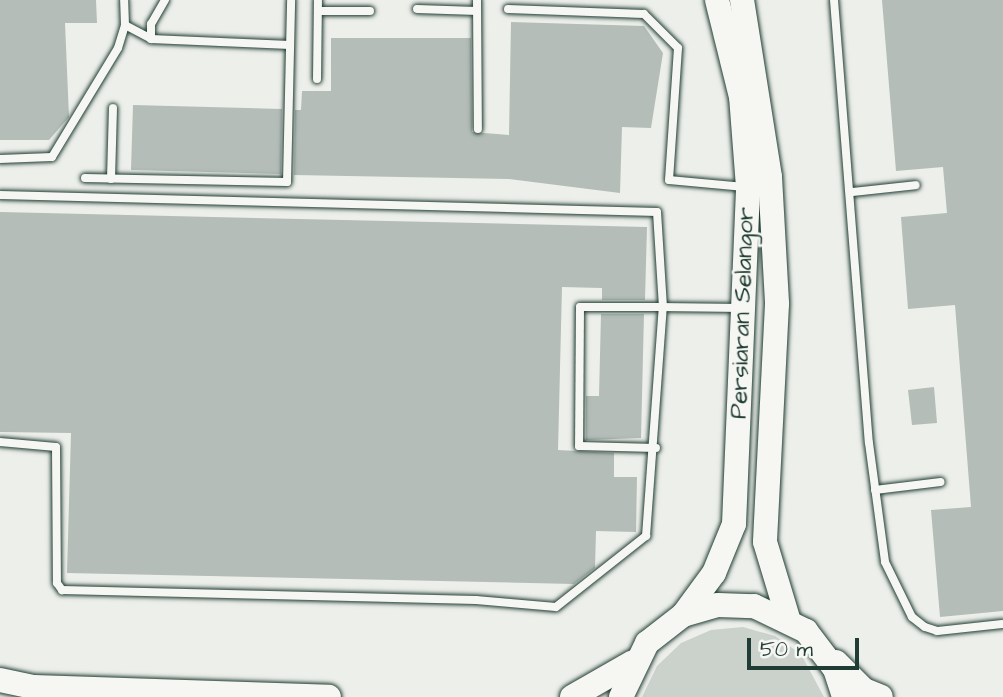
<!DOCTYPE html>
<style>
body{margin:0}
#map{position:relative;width:1003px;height:697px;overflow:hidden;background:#edefea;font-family:"Architects Daughter",sans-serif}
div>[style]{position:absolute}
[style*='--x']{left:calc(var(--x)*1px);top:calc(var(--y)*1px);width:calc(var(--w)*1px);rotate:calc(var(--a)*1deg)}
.green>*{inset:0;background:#cbd2cc}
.building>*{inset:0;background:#b4bdb8}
.roads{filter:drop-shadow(0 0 2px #1f3d34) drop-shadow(0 0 2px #1f3d34)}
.service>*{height:8px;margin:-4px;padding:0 4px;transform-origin:4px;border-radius:4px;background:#f6f6f2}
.primary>*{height:24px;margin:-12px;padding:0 12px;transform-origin:12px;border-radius:12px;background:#f6f6f2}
span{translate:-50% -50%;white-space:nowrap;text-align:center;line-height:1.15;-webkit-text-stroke:5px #f6f6f2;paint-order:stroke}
.street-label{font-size:24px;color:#1f3d34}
.scale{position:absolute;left:747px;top:638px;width:112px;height:32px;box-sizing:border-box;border:4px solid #1f3d34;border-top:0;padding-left:9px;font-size:21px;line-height:24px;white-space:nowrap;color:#1f3d34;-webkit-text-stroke:5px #f6f6f2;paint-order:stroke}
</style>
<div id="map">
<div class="green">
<div style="clip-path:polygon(743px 627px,775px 636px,801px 654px,824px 697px,642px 697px,657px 666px,681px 643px,711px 630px)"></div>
</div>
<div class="building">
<div style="clip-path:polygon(0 0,96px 0,97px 23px,65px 23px,69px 117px,49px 140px,0 140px)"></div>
<div style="clip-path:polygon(882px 0,1003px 0,1003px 611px,940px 617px,931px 510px,971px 507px,955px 305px,908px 309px,901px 217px,947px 213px,943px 167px,896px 171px)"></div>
<div style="clip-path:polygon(511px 22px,644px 26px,663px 53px,651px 128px,622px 127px,620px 193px,509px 179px,294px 175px,295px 110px,301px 110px,302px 91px,331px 91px,331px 38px,471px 38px,472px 132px,509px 135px)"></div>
<div style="clip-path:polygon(133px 105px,282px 109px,281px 174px,131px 170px)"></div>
<div style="clip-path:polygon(0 212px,647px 227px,645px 300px,602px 300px,602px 288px,562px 287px,558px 450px,614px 453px,614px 477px,637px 477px,636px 532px,596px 531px,595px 568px,574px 584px,67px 573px,71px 433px,0 432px)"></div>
<div style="clip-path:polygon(601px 314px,644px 314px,641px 438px,586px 440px,586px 396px,599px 396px)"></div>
<div style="clip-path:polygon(934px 387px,937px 423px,912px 425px,908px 390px)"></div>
</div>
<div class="roads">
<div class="service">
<div style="--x:165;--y:0;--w:28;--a:120"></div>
<div style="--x:151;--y:24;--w:15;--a:90"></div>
<div style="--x:151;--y:39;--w:139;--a:2.5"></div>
<div style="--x:477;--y:0;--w:129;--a:89.6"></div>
<div style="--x:834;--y:0;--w:444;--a:85.5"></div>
<div style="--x:869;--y:443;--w:120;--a:82.3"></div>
<div style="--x:885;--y:562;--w:61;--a:63.9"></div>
<div style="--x:912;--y:617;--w:16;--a:38"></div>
<div style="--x:925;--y:627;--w:13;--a:18"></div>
<div style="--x:937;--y:631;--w:66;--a:-6.1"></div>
<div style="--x:417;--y:9;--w:60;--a:1.9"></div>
<div style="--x:508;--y:9;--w:136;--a:2.1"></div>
<div style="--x:644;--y:14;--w:48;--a:45"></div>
<div style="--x:678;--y:48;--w:132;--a:93.9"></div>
<div style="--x:669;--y:180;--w:76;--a:5.3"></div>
<div style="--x:318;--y:11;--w:52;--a:0"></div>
<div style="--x:125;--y:25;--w:30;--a:28"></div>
<div style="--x:317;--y:79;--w:79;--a:-89.3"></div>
<div style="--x:0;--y:159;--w:52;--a:-2.2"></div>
<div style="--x:52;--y:157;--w:127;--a:-58.8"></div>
<div style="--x:118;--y:48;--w:24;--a:-73"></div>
<div style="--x:125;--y:25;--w:25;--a:-92"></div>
<div style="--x:85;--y:178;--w:202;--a:1.1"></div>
<div style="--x:287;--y:182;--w:182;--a:-88.7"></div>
<div style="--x:111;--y:179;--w:71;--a:-88.4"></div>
<div style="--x:852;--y:192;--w:64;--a:-6.2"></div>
<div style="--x:0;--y:195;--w:657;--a:1.48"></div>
<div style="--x:657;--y:212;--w:95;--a:86.4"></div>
<div style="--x:663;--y:307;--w:83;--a:180"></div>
<div style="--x:580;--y:307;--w:139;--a:90.4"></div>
<div style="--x:579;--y:446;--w:77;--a:1.5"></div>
<div style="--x:0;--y:442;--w:56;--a:5.1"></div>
<div style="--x:56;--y:447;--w:136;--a:89.6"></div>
<div style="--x:57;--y:583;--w:9;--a:54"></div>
<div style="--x:62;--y:590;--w:414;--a:1.4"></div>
<div style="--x:476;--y:600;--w:80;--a:5"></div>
<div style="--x:556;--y:607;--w:115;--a:-38.3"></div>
<div style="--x:646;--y:536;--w:230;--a:-85.8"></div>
<div style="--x:663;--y:307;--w:76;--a:0.8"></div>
<div style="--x:875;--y:490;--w:66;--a:-6.9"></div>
</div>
<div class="primary">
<div style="--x:742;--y:0;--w:179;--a:81"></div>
<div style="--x:770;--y:177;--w:127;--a:86.8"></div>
<div style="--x:777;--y:304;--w:238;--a:92.9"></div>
<div style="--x:765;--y:542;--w:79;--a:73.2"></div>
<div style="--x:683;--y:615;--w:52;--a:-53.6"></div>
<div style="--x:714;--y:573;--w:53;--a:-67.8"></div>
<div style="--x:734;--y:524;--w:337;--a:-87.6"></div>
<div style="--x:748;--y:187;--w:90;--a:-94.4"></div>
<div style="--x:741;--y:97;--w:100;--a:-103.9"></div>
<div style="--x:836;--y:662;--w:40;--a:45"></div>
<div style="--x:864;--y:690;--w:18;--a:22"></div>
<div style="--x:0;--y:680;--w:35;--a:12"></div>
<div style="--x:34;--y:687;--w:295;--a:1.9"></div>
<div style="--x:572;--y:697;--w:70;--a:-29.8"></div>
<div style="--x:621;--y:697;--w:60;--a:-64.3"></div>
<div style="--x:647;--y:643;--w:46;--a:-37.9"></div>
<div style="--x:683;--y:615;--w:36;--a:-16"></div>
<div style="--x:718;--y:605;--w:36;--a:2"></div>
<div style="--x:754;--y:606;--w:58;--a:25.7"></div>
<div style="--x:806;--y:631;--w:48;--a:52.7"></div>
<div style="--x:835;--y:669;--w:29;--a:72"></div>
</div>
</div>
<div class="street-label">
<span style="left:743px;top:313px;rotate:-88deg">Persiaran Selangor</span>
</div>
<div class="scale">50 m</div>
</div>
